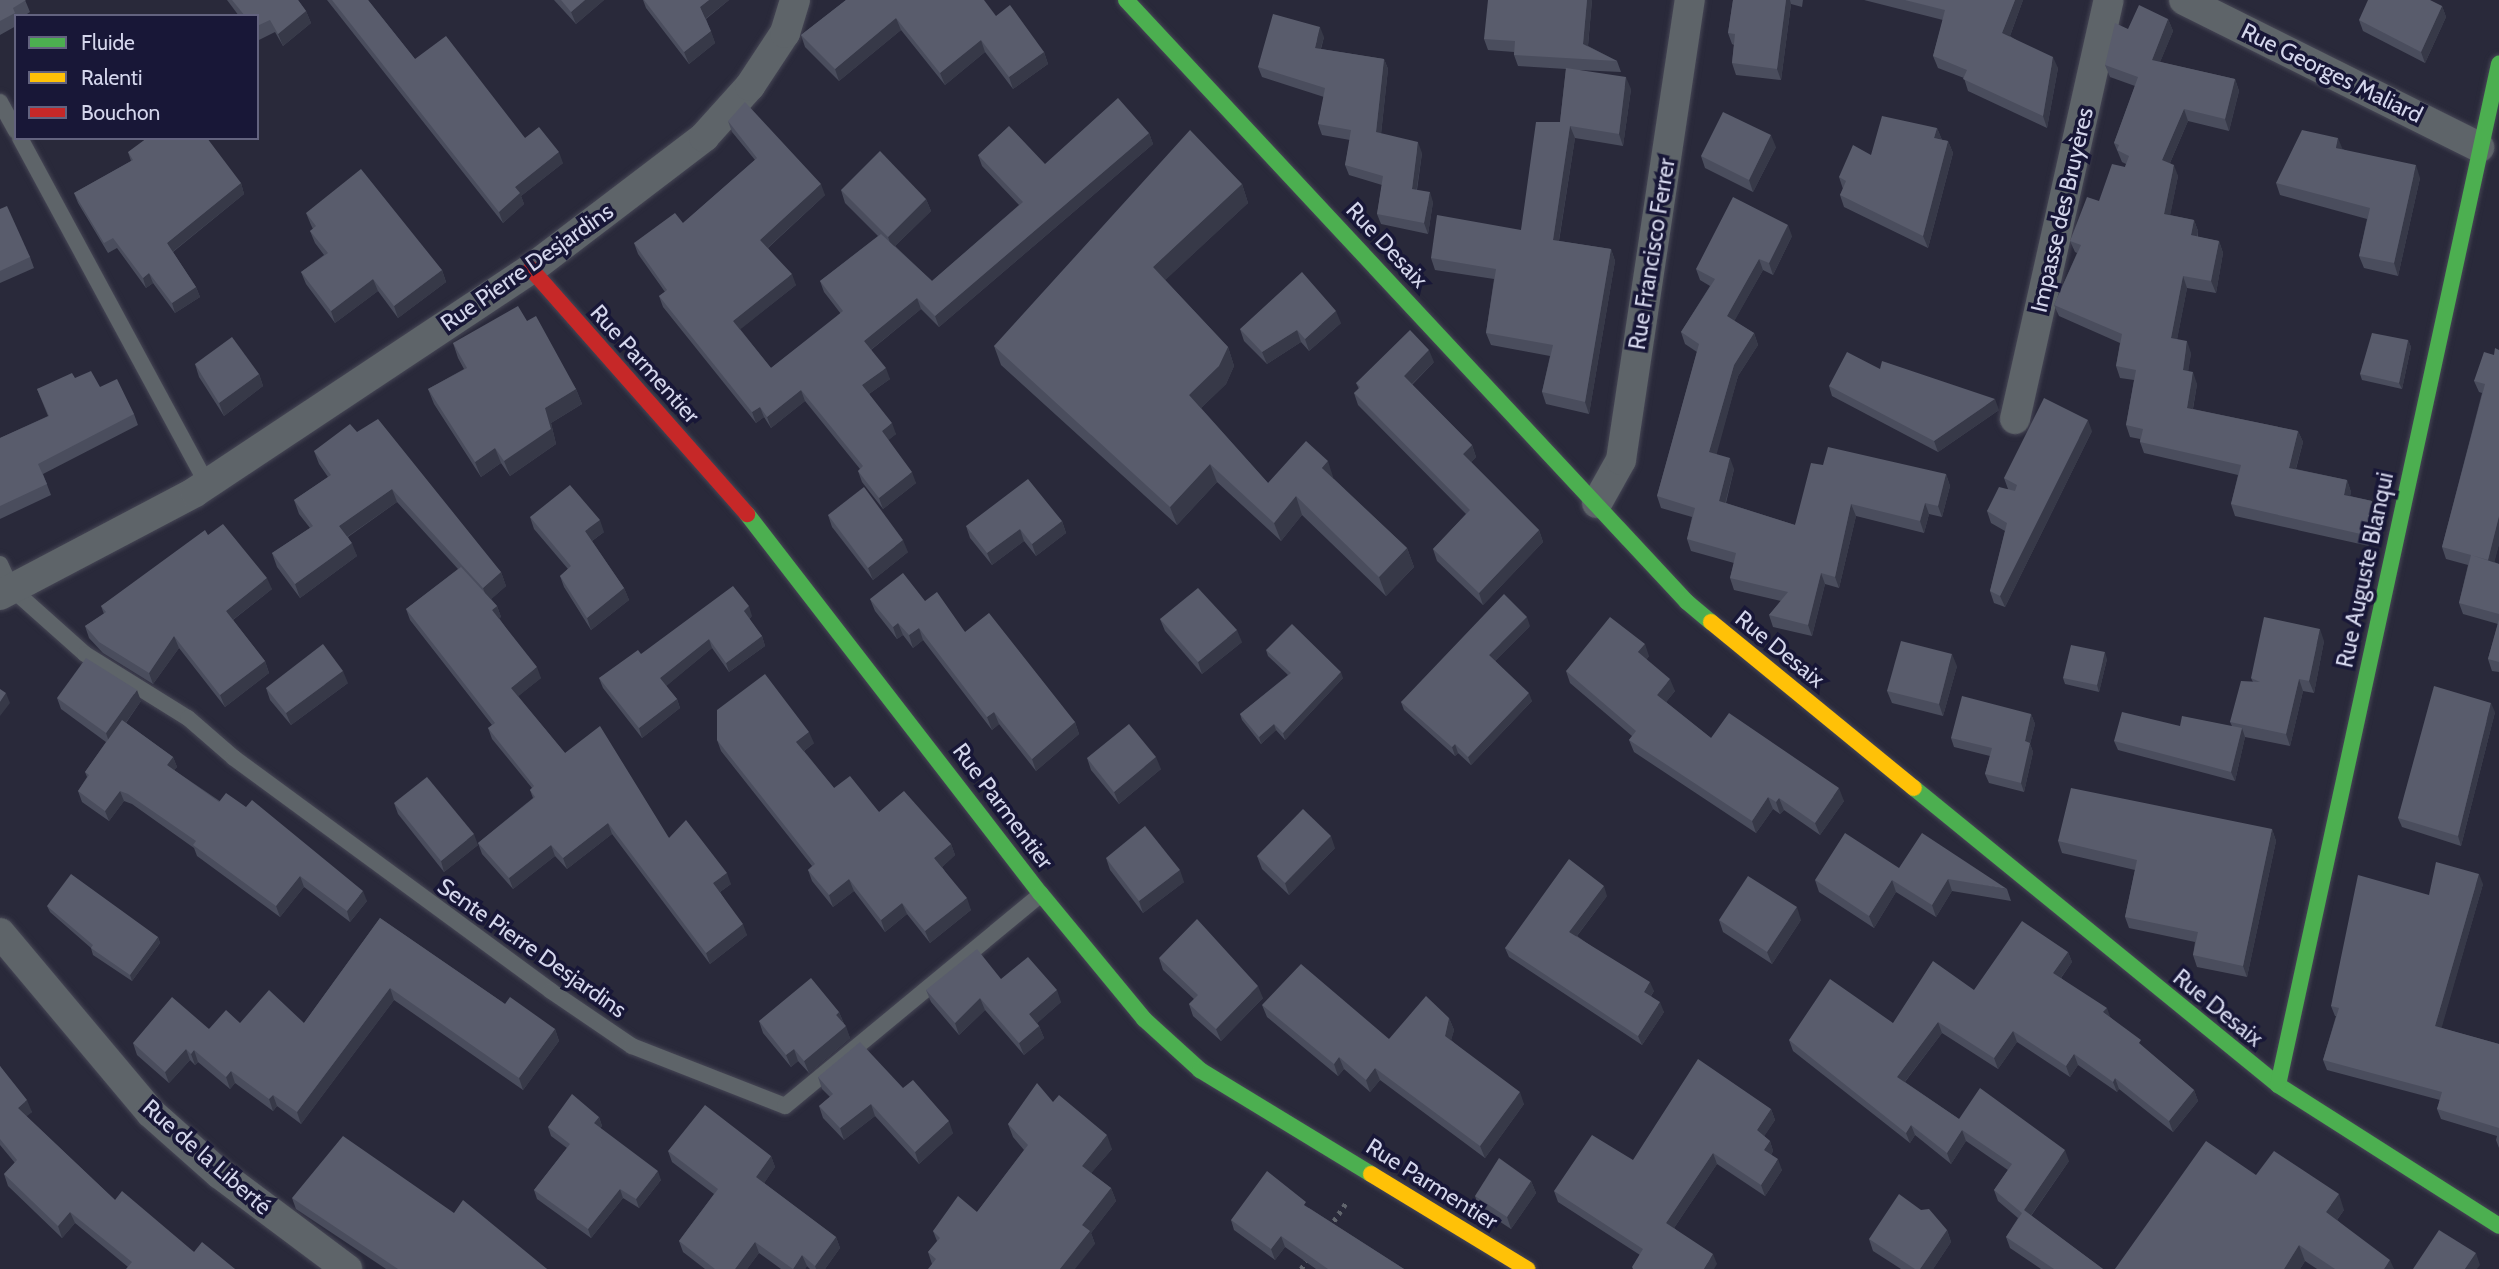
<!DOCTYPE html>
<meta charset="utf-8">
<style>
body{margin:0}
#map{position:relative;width:2499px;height:1269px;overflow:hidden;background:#29293a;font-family:Cabin,sans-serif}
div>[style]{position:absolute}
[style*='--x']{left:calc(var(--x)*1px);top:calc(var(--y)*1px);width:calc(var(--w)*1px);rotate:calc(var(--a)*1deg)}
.path>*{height:4.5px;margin-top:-2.25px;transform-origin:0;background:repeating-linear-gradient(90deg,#60646c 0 3.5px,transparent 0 8.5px)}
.roads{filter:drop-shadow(0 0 2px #464655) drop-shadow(0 0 2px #464655)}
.lane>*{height:16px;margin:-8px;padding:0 8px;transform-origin:8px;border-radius:8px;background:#5e6469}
.street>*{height:30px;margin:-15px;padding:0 15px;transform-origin:15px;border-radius:15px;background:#5e6469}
.fast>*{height:16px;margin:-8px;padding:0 8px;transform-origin:8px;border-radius:8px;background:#4caf50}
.slow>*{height:16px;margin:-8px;padding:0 8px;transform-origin:8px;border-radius:8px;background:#ffc107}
.jam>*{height:16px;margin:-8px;padding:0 8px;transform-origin:8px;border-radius:8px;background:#c62828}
.wall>*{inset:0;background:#4a4d5d}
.shaded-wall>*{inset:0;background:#373948}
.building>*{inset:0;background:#595c6c}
span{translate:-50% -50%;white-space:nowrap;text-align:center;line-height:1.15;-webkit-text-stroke:7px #181737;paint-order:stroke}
.street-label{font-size:23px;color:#d4d6ec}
.legend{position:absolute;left:14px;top:14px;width:245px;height:126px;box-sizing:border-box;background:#181737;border:2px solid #63637f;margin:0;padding:9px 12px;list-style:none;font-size:21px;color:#d4d6ec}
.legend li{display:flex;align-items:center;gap:14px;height:35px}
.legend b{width:35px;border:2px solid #63637f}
</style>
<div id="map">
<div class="path">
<div style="--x:1329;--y:1228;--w:30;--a:-56"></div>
<div style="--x:1301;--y:1269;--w:13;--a:-58"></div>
</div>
<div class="roads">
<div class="lane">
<div style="--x:0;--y:102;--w:33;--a:61"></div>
<div style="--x:20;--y:138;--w:393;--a:61.6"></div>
<div style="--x:0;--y:564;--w:26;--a:65"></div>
<div style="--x:11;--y:588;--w:99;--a:41.7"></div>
<div style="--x:85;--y:654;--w:121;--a:31.9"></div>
<div style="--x:188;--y:718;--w:61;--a:41"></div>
<div style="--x:234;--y:758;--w:393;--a:36.3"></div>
<div style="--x:551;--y:991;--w:98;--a:34.2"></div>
<div style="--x:632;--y:1046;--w:164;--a:21.4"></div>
<div style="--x:785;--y:1106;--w:332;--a:-39.6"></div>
</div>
<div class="street">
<div style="--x:2184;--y:0;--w:330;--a:26.5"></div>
<div style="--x:2015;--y:419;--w:429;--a:-77.4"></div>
<div style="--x:1597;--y:503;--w:49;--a:-60.8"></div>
<div style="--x:1621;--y:460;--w:465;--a:-81.5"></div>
<div style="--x:0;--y:595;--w:221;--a:-27.8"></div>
<div style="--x:195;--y:492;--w:403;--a:-33.6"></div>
<div style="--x:531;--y:269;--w:218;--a:-37.3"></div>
<div style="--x:704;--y:137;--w:69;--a:-48"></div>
<div style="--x:750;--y:86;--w:64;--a:-56.6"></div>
<div style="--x:785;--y:33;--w:34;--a:-73"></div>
<div style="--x:0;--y:933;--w:235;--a:50"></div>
<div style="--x:151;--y:1113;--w:92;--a:41.5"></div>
<div style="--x:220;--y:1174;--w:159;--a:36.8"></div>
</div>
<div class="fast">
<div style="--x:1126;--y:0;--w:823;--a:47.02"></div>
<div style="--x:1687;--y:602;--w:31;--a:40"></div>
<div style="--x:747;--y:514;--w:480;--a:52.3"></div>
<div style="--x:1041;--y:894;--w:162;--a:50.5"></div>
<div style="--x:1144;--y:1019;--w:76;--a:42.3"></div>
<div style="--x:1200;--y:1070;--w:200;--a:31.3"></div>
<div style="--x:1914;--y:788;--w:470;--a:39.2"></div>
<div style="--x:2278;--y:1085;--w:262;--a:32.5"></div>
<div style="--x:2278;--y:1085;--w:1045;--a:-77.79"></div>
</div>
<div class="slow">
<div style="--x:1711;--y:622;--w:262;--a:39.3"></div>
<div style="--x:1371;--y:1174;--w:183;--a:31.3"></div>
</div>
<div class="jam">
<div style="--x:531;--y:269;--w:327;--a:48.6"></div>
</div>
</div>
<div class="wall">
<div style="clip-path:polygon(0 0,25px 0,30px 12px,24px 16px,16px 16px,16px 26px,0 35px)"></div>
<div style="clip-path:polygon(227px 0,298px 0,306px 11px,311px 23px,283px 46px,275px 32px,259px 40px,257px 38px,257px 16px,239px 16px)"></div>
<div style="clip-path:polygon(327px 0,368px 0,415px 59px,525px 138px,563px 163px,521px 196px,524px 204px,503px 223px)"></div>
<div style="clip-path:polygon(554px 0,604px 0,576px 24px)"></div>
<div style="clip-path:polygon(643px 0,729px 0,706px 19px,715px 43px,689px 64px,646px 8px)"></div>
<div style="clip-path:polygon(846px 0,996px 16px,1044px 52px,1048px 64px,1013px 89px,985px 52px,945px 85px,901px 30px,839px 81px,805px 47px,801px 35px)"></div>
<div style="clip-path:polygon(1520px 0,1592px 0,1588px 46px,1617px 61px,1621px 72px,1578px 70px,1631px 89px,1623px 146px,1575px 138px,1559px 241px,1611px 249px,1615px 261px,1589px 414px,1546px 404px,1542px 392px,1550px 356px,1491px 345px,1486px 333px,1494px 279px,1435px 270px,1431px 258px,1521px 230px,1560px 122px,1566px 69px,1518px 66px,1514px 55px,1514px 52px,1488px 50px,1484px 39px)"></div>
<div style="clip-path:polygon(1733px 0,1803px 0,1802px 7px,1791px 4px,1781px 80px,1736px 75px,1732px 63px,1734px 45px,1732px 44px,1728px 33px)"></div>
<div style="clip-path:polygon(1864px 0,2023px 0,2010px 36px,2058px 68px,2047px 128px,1968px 91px,1964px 78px,1938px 68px,1933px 56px,1943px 20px)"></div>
<div style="clip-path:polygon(2442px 6px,2446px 17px,2425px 63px,2363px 31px,2359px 20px)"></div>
<div style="clip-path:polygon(2168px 19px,2173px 31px,2160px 62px,2235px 79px,2239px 91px,2229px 131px,2188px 121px,2170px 163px,2178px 176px,2170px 215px,2194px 220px,2198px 231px,2198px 237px,2219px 241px,2223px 253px,2216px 293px,2187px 288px,2177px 339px,2191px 353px,2188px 371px,2197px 384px,2193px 409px,2298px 431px,2303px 442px,2296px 469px,2347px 480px,2351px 492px,2350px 496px,2372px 501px,2376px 513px,2369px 546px,2235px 516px,2231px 504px,2238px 475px,2144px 453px,2140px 442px,2140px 439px,2130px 437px,2126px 425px,2134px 380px,2120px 378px,2116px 366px,2120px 343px,2059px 316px,2054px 305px,2077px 253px,2075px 252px,2070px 241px,2125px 167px,2126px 164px,2122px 162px,2114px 143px,2135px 86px,2110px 77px,2105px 65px,2128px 29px)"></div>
<div style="clip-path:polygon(1324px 37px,1321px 49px,1384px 59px,1388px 69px,1381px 134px,1422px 153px,1417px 190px,1433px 202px,1428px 234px,1381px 224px,1377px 214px,1382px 185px,1349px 175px,1345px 165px,1350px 140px,1322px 135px,1318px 124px,1324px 97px,1262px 77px,1258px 67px)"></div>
<div style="clip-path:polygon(728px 121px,825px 195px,768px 248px,796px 285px,740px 329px,771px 368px,841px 314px,824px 292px,820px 281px,878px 236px,845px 203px,841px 190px,926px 199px,931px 211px,895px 246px,932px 281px,1019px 205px,982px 166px,978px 155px,1045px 164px,1149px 133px,1153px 144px,939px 327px,921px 309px,871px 350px,890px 379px,869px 394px,896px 434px,888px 440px,916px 483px,883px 509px,862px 482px,858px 471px,860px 469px,805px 401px,771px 428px,764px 417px,756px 423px,663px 307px,659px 296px,665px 292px,638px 254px,634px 243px,683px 223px,755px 160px,732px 132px)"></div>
<div style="clip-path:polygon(1937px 128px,1942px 140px,1948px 141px,1953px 153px,1928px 248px,1844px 207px,1840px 195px,1843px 189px,1839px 177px,1871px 155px)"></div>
<div style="clip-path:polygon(1776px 147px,1753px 192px,1705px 168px,1701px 156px)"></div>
<div style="clip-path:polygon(2342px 149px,2420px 178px,2398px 276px,2364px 268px,2359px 256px,2367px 219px,2280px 195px,2276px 183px)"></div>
<div style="clip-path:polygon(128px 152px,241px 183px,244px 194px,173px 252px,196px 287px,200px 297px,175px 313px,153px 283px,146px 288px,117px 248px,108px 253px,78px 203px,74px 193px,131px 161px)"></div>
<div style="clip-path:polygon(1242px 184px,1248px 203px,1165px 280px,1228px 347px,1234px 366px,1226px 384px,1201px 408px,1268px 483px,1334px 479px,1407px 548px,1414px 567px,1386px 596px,1302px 515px,1281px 541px,1217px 482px,1177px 525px,1001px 365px,994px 346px)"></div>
<div style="clip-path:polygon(0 209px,30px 257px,34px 268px,0 283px)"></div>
<div style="clip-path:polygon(306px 213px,442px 270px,446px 282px,398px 318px,378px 291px,335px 323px,306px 284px,301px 272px,324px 255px,315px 243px,310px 231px,313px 229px,311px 225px)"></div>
<div style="clip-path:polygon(1792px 236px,1773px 275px,1763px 270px,1734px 321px,1754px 333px,1758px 345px,1738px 376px,1716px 454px,1734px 469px,1726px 503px,1795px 525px,1823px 465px,1946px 474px,1950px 486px,1942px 517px,1929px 514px,1924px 533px,1856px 516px,1839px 588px,1825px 584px,1812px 636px,1773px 627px,1769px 615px,1781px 601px,1734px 590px,1730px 578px,1734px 563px,1691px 551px,1687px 539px,1692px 517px,1661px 508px,1657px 496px,1697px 352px,1685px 344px,1681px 332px,1710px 286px,1700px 280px,1696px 269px)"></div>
<div style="clip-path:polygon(527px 321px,576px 389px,582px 404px,551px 423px,556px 444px,510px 476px,501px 463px,481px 477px,434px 404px,428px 389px,464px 369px,458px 358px,453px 343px)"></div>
<div style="clip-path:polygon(1341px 323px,1309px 351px,1301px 342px,1267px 364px,1244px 341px,1240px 329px)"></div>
<div style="clip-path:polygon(2408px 340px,2411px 347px,2402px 389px,2362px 380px,2360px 374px)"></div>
<div style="clip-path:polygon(2499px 350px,2499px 544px,2494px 562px,2499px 564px,2499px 672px,2492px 671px,2488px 659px,2498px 624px,2463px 614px,2459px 603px,2468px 565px,2446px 559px,2442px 547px,2482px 393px,2479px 392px,2474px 381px)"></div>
<div style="clip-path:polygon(1434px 362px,1412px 385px,1472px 445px,1476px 457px,1471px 462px,1539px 530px,1543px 542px,1483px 605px,1437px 561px,1433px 549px,1466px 514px,1358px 405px,1354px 393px,1359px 389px,1356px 383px)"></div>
<div style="clip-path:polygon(195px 364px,259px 374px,263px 386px,224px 416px,199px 377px)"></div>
<div style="clip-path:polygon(1880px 369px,1999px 410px,1938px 452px,1832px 396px,1829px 386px)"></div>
<div style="clip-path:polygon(75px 378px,100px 387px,134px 414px,138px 425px,43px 474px,51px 495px,0 519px,0 438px,48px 416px,37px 389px)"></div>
<div style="clip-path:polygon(2092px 431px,2005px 607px,1994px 603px,1990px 591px,2005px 531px,1991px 523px,1987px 511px,2008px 489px,2004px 478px)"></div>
<div style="clip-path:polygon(357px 432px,501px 572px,506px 586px,491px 599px,497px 606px,501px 617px,499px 618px,541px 678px,518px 696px,565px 753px,669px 838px,731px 884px,720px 892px,747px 935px,710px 964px,612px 834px,567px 869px,555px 856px,513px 889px,482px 854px,478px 843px,533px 798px,530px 790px,532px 788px,492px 739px,488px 728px,492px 725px,410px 620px,406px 609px,458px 569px,397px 502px,348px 537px,357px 556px,300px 598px,277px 567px,272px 553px,310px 528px,299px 514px,294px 500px,328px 477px,319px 464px,314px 451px)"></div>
<div style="clip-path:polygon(828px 515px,908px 552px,873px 580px,832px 527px)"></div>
<div style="clip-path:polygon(530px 517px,604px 532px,592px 541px,624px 588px,629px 600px,591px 630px,564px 587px,560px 576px,568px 569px,534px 529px)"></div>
<div style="clip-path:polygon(1062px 521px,1066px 533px,1036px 556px,1024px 541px,992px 565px,970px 538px,966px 526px)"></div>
<div style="clip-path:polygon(208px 535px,272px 589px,233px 620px,265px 661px,269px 673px,225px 707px,179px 648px,153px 684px,103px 653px,89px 638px,85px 626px,104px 614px,101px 606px)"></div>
<div style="clip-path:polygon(870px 599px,925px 601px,965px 632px,1075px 722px,1079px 734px,1036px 771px,999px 724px,992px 730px,923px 640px,913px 648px,903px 635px,897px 639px,875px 611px)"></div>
<div style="clip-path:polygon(752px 616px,749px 619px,762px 636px,765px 646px,729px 672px,712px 648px,666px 686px,677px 699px,680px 708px,642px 738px,603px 688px,599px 678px,641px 654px)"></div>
<div style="clip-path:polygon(1160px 619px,1242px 642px,1202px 674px,1165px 631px)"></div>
<div style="clip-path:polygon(1530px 626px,1495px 661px,1532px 701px,1471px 765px,1458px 753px,1455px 756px,1404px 710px,1401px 702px)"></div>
<div style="clip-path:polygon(2324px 641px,2314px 693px,2303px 691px,2290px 746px,2245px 737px,2235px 781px,2118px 750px,2114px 741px,2180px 726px,2232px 726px,2230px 722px,2253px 682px,2251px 678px)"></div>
<div style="clip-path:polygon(1266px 650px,1343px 678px,1285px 740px,1276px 730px,1261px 744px,1242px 720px,1240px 714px,1288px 675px,1268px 656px)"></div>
<div style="clip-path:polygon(1649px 656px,1646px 660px,1675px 691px,1666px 702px,1711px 738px,1844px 801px,1820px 835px,1784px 810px,1780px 814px,1773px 809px,1756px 833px,1634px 752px,1629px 740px,1632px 736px,1570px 683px,1566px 671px)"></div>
<div style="clip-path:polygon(2107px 659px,2099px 692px,2065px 684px,2063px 678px)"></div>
<div style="clip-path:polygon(1957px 666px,1943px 716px,1892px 703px,1887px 691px)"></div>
<div style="clip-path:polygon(348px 683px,291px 725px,270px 700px,266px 688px)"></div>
<div style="clip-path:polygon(57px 698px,141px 701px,126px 723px,173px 757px,177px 767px,174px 770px,367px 901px,350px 922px,304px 887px,280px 917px,197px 856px,194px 848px,132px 804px,124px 801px,109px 821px,82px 802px,78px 791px,87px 777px,85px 772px,106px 742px,61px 709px)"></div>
<div style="clip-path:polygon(2495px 712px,2461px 846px,2402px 827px,2398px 818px)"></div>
<div style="clip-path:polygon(2031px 714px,2035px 724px,2030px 744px,2033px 752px,2024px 792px,1989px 783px,1985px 774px,1990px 756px,1954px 747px,1951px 738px)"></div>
<div style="clip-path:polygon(717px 740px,814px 743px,804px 751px,834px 788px,879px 812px,951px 844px,955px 855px,942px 867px,971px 910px,930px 943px,907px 914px,885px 932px,854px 891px,833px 907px,812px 881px,808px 870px,812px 866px,721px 751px)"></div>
<div style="clip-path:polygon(1087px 758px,1161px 769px,1119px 804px,1091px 770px)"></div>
<div style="clip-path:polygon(394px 803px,478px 845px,444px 872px,398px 814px)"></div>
<div style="clip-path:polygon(2272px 829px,2276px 841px,2247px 977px,2197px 967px,2193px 955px,2195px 942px,2129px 928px,2125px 917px,2135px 870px,2062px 853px,2058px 841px)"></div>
<div style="clip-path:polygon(1335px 848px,1289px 895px,1262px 869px,1257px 856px)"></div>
<div style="clip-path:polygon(1106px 858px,1184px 882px,1143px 913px,1110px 870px)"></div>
<div style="clip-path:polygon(1899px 868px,2007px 889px,2011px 901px,1952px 891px,1936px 917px,1896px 892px,1874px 928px,1819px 892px,1815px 880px)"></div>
<div style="clip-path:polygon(2483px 884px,2441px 1028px,2499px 1044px,2499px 1148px,2496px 1140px,2497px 1136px,2441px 1119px,2437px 1109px,2440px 1100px,2327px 1070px,2323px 1060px,2336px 1016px,2335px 1016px,2331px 1006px,2429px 895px)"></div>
<div style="clip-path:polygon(1607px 896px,1577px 936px,1654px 991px,1651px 996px,1664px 1012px,1642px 1045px,1509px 957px,1505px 948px)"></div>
<div style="clip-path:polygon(47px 906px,158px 937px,160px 943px,132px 981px,93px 955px,91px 948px,50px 912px)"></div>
<div style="clip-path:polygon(380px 918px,505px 1004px,555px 1029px,559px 1041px,523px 1090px,394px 1000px,301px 1124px,277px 1106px,273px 1111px,235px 1083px,230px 1089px,198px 1062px,195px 1065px,190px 1060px,169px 1083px,137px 1055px,133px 1043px,240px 1023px,304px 1023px)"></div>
<div style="clip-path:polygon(1719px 920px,1801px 920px,1772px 964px,1723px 932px)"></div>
<div style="clip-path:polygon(2068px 952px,2072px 962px,2061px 978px,2110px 1017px,2144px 1048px,2194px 1090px,2198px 1101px,2173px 1132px,2119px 1089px,2117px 1092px,2078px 1065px,2070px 1077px,2017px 1042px,1998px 1069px,1942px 1033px,1905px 1082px,1959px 1119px,2069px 1161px,2031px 1216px,2103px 1269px,2041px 1269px,2010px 1248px,2006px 1237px,2018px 1218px,1998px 1201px,1994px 1190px,2008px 1170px,1966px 1141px,1951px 1164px,1915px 1135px,1910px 1143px,1793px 1051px,1789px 1040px,1893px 1023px)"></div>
<div style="clip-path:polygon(1159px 958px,1263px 998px,1221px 1041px,1193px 1016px,1189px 1004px,1194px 999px,1163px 970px)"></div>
<div style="clip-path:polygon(1001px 979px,1061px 1002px,1037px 1023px,1039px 1026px,1044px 1038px,1024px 1055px,985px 1010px,959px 1035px,931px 1002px,926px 990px)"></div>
<div style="clip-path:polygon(1262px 1005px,1389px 1039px,1449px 1018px,1454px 1030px,1451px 1040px,1524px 1104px,1485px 1158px,1380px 1080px,1370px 1092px,1344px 1069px,1338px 1076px,1267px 1017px)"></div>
<div style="clip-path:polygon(839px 1012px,850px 1038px,809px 1073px,798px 1061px,791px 1067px,763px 1033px,759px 1021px)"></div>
<div style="clip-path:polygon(0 1066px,32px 1112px,26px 1116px,115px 1200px,194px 1252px,235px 1269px,128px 1267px,75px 1223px,62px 1238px,8px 1186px,4px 1174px,15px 1163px,0 1145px)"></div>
<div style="clip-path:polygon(818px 1077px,903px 1088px,953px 1133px,919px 1164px,875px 1116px,844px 1140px,823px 1118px,819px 1106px,830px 1097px,822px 1089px)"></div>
<div style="clip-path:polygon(1053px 1102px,1112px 1149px,1091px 1173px,1111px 1188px,1116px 1201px,1091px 1233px,1095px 1244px,932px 1264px,928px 1252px,937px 1241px,933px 1231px,977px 1212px,1024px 1150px,1013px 1137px,1008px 1124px)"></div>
<div style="clip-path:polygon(1771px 1109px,1775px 1120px,1764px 1136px,1770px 1141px,1773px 1151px,1771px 1155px,1782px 1170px,1765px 1196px,1717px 1164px,1674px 1228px,1717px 1264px,1640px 1255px,1558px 1202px,1554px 1191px,1633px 1160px)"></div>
<div style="clip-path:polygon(599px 1117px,602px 1126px,600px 1128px,661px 1180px,639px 1208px,623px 1198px,591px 1238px,537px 1199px,534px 1190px,567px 1148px,551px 1136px,548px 1127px)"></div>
<div style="clip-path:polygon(668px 1151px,771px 1156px,775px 1167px,764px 1183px,836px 1237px,840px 1248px,825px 1269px,810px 1269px,807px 1266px,805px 1269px,781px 1269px,759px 1253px,747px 1269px,705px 1269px,683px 1252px,679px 1241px,714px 1194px,672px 1162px)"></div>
<div style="clip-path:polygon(2256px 1175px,2344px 1210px,2337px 1220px,2394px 1269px,2317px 1269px,2305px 1261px,2300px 1269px,2115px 1269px)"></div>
<div style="clip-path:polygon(1531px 1181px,1536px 1193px,1511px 1229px,1479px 1208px,1475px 1196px)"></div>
<div style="clip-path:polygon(292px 1198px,454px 1213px,547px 1269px,386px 1269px,296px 1209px)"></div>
<div style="clip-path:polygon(1309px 1208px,1404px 1269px,1316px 1269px,1285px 1247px,1275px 1260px,1234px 1230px,1231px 1220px)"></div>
<div style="clip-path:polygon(1947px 1230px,1951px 1242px,1933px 1269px,1901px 1269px,1873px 1251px,1869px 1239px)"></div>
</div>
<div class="shaded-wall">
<div style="clip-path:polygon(585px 0,604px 0,576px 24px,571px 12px)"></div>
<div style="clip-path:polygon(709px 0,729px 0,705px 19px,700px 7px)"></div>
<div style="clip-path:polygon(1587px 0,1592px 0,1587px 55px,1583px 44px)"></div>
<div style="clip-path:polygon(1786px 0,1790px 0,1791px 4px,1781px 80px,1777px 69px)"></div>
<div style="clip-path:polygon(2015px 0,2023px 0,2007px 44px,2002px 33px)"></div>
<div style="clip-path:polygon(2442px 6px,2446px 17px,2425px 63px,2421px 52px)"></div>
<div style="clip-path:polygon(306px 11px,311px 23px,283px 46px,278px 34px)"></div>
<div style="clip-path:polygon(896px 18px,901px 30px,839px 81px,835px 69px)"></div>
<div style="clip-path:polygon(2168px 19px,2173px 31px,2156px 72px,2152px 60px)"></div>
<div style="clip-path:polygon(1320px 27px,1324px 37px,1318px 58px,1315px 48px)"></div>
<div style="clip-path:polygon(711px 31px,715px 43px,689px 64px,684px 52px)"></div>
<div style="clip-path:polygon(981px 40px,985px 52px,945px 85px,940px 73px)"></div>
<div style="clip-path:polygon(1044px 52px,1048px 64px,1013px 89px,1009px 77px)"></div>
<div style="clip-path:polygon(2053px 57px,2058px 68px,2047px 128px,2043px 116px)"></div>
<div style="clip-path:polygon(1384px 59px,1388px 69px,1380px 143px,1376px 132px)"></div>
<div style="clip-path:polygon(1626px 77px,1631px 89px,1623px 146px,1619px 134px)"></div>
<div style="clip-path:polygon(2235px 79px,2239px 91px,2229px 131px,2225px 119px)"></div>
<div style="clip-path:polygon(2184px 109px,2188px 121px,2166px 172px,2162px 160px)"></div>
<div style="clip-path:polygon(1570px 126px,1575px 138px,1557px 252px,1553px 240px)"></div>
<div style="clip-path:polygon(1937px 128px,1942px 140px,1934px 138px)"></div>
<div style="clip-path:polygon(1149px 133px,1153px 144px,939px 327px,935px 316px)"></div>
<div style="clip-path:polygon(1771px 135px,1776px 147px,1753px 192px,1749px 180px)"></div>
<div style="clip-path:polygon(2338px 138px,2343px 150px,2336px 148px)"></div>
<div style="clip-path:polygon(1948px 141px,1953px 153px,1928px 248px,1923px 236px)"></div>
<div style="clip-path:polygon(1418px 142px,1422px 153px,1415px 200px,1412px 189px)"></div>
<div style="clip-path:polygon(559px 152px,563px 163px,521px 196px,524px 204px,503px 223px,499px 212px,515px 187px)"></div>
<div style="clip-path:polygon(2174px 165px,2178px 176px,2168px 226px,2164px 214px)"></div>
<div style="clip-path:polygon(2416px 165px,2420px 178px,2398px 276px,2394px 263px)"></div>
<div style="clip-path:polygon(241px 183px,244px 194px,171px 253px,167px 243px)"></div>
<div style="clip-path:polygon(821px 184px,825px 195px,764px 251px,760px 240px)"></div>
<div style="clip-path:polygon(1242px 184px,1248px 203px,1160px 285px,1153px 267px)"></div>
<div style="clip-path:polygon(1430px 192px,1433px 202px,1428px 234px,1424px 223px)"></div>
<div style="clip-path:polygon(926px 199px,931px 211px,892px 249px,888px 237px)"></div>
<div style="clip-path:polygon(2194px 220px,2198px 231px,2196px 247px,2191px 235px)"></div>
<div style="clip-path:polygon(1788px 225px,1792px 236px,1773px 275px,1769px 263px)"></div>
<div style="clip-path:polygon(2219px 241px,2223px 253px,2216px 293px,2211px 281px)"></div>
<div style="clip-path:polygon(1611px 249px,1615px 261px,1589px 414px,1585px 402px)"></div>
<div style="clip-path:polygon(1759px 259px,1763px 270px,1731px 327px,1727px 316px)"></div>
<div style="clip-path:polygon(442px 270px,446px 282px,398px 318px,394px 306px)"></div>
<div style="clip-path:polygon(149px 273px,153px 283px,146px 288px,143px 278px)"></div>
<div style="clip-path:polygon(792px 274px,796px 285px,737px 332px,733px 321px)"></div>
<div style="clip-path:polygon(2183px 276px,2187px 288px,2175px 350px,2171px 338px)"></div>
<div style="clip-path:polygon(373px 279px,378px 291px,335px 323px,331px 311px)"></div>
<div style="clip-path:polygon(196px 287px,200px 297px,175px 313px,172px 303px)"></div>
<div style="clip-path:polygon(917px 298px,921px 309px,868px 352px,864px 341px)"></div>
<div style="clip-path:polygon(1336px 311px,1341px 323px,1309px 351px,1305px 339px)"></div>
<div style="clip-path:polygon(1297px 330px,1301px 342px,1267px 364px,1262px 352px)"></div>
<div style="clip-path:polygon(1754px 333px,1758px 345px,1738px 376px,1714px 464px,1709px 452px,1734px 365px)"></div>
<div style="clip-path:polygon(2408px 340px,2411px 347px,2402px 389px,2399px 383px)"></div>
<div style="clip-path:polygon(2187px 341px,2191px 353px,2187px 381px,2183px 370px)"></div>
<div style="clip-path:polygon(1228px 347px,1234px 366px,1226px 384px,1196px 413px,1189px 395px)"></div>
<div style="clip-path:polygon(1429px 350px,1434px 362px,1408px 388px,1404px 376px)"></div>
<div style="clip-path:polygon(886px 368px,890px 379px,866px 396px,862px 385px)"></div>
<div style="clip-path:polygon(2193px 372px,2197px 384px,2191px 419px,2187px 408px)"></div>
<div style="clip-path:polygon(259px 374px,263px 386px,224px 416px,219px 403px)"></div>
<div style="clip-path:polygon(576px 389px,582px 404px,551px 423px,556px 444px,510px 476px,504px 461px,545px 408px)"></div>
<div style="clip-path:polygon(801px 390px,805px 401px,771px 428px,767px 417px)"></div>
<div style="clip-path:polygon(1995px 399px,1999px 410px,1938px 452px,1934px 441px)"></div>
<div style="clip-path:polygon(760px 407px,764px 417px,756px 423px,752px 412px)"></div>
<div style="clip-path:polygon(2088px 420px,2092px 431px,2005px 607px,2000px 596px)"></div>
<div style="clip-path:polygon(892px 423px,896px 434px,886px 442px,882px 431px)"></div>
<div style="clip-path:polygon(2298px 431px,2303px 442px,2293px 479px,2289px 468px)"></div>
<div style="clip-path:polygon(1472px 445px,1476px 457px,1467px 466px,1463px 454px)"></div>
<div style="clip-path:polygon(495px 448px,501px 463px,481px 477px,475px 462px)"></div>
<div style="clip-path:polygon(1730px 458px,1734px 469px,1723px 512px,1719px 501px)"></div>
<div style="clip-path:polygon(1328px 461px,1334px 480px,1322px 468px)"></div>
<div style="clip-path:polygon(1210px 464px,1217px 482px,1177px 525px,1170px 507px)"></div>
<div style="clip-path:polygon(912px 472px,916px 483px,883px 509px,879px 498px)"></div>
<div style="clip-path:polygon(1946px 474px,1950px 486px,1942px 517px,1938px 506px)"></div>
<div style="clip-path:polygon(2347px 480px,2351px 492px,2348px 507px,2344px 495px)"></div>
<div style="clip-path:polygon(392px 489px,397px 502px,344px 539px,339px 526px)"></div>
<div style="clip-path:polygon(1296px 496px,1302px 515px,1281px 541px,1274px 523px)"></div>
<div style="clip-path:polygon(2372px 501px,2376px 513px,2369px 546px,2365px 535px)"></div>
<div style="clip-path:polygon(1925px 503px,1929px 514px,1924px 533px,1920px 521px)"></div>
<div style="clip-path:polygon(1851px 504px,1856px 516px,1839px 588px,1835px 577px)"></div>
<div style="clip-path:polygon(2499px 516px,2499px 544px,2492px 572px,2488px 560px)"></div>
<div style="clip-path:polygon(600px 520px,604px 532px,589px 543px,585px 531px)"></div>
<div style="clip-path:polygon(1062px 521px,1066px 533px,1036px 556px,1032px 544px)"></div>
<div style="clip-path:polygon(1020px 529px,1024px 541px,992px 565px,987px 553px)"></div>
<div style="clip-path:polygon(1539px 530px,1543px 542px,1483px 605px,1479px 593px)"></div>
<div style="clip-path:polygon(903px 540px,908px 552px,873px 580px,868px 568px)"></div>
<div style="clip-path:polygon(352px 543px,357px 556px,300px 598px,295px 584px)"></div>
<div style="clip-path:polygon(1407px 548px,1414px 567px,1386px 596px,1379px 577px)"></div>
<div style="clip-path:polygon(501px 572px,506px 586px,488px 602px,483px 588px)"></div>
<div style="clip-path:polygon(1821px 573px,1825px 584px,1812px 636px,1808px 625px)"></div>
<div style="clip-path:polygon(267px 578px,272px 589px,230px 622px,226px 611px)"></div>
<div style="clip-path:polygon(624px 588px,629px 600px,591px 630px,587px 618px)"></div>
<div style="clip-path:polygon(497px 606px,501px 617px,496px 621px,492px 610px)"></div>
<div style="clip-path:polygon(749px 606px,752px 616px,747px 620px,744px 611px)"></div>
<div style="clip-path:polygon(1527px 617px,1530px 626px,1492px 664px,1489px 655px)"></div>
<div style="clip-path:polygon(898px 623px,903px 635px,897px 639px,893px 627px)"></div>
<div style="clip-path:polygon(919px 628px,923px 640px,913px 648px,909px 635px)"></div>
<div style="clip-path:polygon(2320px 629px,2324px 641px,2314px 693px,2309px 681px)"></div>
<div style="clip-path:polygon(1237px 630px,1242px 642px,1202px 674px,1198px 662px)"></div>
<div style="clip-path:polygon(174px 636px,179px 648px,153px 684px,149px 673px)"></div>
<div style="clip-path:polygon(762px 636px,765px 646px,729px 672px,726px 663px)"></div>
<div style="clip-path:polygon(709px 639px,712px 648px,664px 688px,660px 678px)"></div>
<div style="clip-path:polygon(1645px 644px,1649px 656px,1642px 665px,1638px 652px)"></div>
<div style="clip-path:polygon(2105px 652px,2107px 659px,2099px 692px,2097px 685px)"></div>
<div style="clip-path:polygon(1952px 654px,1957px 666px,1943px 716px,1939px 704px)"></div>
<div style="clip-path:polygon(265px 661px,269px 673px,225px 707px,220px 695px)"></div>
<div style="clip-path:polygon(537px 667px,541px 678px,515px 699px,511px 688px)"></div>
<div style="clip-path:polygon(343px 671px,348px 683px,291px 725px,286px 713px)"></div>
<div style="clip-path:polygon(1341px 672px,1343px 678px,1285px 740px,1283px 733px)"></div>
<div style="clip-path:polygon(1670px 679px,1675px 691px,1662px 707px,1657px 695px)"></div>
<div style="clip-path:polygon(2299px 679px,2303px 691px,2290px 746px,2286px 734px)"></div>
<div style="clip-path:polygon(137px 690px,141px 701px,110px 745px,106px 733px)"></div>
<div style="clip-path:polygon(6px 693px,10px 703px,0 716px,0 702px)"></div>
<div style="clip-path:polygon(1529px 693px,1532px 701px,1471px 765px,1468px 757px)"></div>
<div style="clip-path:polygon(677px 699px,680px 708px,642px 738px,639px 728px)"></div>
<div style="clip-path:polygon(2491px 703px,2495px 712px,2461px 846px,2458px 836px)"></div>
<div style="clip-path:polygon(994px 712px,999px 724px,992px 730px,987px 717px)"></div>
<div style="clip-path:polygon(2031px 714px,2035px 724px,2030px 744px,2033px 752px,2024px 792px,2021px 783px,2025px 741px)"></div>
<div style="clip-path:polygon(1075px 722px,1079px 734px,1036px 771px,1032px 759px)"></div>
<div style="clip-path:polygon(1274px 724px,1276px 730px,1261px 744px,1259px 737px)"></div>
<div style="clip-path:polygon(2242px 728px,2245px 737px,2235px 781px,2231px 772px)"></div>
<div style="clip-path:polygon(809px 732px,814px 743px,801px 753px,796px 742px)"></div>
<div style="clip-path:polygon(1455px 744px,1458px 753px,1455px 756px,1452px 747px)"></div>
<div style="clip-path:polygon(173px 757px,177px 767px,170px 775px,167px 765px)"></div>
<div style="clip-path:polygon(1156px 757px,1161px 769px,1119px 804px,1114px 792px)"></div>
<div style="clip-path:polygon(1839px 788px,1844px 801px,1820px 835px,1815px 823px)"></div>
<div style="clip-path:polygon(120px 791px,124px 801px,109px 821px,105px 811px)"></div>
<div style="clip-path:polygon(1768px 797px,1773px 809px,1756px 833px,1752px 821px)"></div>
<div style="clip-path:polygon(1779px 798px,1784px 810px,1780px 814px,1776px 802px)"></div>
<div style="clip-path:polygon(608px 823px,612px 834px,567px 869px,563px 858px)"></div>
<div style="clip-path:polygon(2272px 829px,2276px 841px,2247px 977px,2243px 966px)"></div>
<div style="clip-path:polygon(474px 834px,478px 845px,444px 872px,441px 861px)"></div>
<div style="clip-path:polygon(1331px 836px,1335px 848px,1289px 895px,1285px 883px)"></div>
<div style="clip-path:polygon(951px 844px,955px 855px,939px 870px,934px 858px)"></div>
<div style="clip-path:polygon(551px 845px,555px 856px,513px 889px,509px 878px)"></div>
<div style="clip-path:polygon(1180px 870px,1184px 882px,1143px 913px,1139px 901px)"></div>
<div style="clip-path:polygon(727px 873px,731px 884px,717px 894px,713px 883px)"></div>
<div style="clip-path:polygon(2479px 874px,2483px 884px,2439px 1037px,2435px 1026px)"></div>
<div style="clip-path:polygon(300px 876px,304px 887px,280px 917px,276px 906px)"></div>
<div style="clip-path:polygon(849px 879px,854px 891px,833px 907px,829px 895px)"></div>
<div style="clip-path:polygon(1948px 879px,1952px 891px,1936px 917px,1932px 905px)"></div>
<div style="clip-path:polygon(1892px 880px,1896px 892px,1874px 928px,1869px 916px)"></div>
<div style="clip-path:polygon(1604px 886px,1607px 896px,1573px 941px,1569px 932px)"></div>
<div style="clip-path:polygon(363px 891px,367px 901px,350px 922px,347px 911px)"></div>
<div style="clip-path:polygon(967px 898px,971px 910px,930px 943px,925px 931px)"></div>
<div style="clip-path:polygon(902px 903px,907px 914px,885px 932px,881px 920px)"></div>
<div style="clip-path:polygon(1797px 907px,1801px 920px,1772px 964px,1767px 952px)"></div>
<div style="clip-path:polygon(743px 924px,747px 935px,710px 964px,706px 953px)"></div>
<div style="clip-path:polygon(158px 937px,160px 943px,132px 981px,130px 975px)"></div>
<div style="clip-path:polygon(2068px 952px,2072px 962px,2057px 983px,2053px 973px)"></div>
<div style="clip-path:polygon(1650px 982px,1654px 991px,1647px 1001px,1644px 992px)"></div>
<div style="clip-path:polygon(1258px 986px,1263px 998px,1221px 1041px,1216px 1029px)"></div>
<div style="clip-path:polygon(390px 988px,394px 1000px,301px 1124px,297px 1112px)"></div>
<div style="clip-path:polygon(1057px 990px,1061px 1002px,1034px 1026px,1029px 1014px)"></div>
<div style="clip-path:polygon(980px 998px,985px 1010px,959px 1035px,955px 1023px)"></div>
<div style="clip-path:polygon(1660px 1002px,1664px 1012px,1642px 1045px,1638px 1036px)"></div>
<div style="clip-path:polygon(2107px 1008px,2111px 1019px,2103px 1012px)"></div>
<div style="clip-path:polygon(839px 1012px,844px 1024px,836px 1015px)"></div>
<div style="clip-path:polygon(1449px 1018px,1454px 1030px,1449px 1048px,1445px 1036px)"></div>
<div style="clip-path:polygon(1938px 1022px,1942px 1033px,1900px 1088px,1897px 1077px)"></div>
<div style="clip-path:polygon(846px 1026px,850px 1038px,809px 1073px,804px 1061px)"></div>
<div style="clip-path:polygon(1039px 1026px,1044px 1038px,1024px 1055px,1019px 1043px)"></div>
<div style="clip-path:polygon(555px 1029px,559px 1041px,523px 1090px,519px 1078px)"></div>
<div style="clip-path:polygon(2013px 1031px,2017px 1042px,1998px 1069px,1994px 1058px)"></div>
<div style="clip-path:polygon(186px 1049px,190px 1060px,169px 1083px,165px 1072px)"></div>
<div style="clip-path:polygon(794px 1049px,798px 1061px,791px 1067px,786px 1055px)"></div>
<div style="clip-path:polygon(194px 1050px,198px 1062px,195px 1065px,191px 1054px)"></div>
<div style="clip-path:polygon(2074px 1054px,2078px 1065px,2070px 1077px,2066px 1066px)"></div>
<div style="clip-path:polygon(1339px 1057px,1344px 1069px,1338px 1076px,1334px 1064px)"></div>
<div style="clip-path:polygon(1375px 1068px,1380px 1080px,1370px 1092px,1366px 1080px)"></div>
<div style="clip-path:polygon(231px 1071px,235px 1083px,230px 1089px,226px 1077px)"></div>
<div style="clip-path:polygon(2115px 1078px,2119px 1089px,2117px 1092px,2113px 1082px)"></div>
<div style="clip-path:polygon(2194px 1090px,2198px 1101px,2173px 1132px,2169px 1121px)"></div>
<div style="clip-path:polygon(1520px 1092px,1524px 1104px,1485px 1158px,1480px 1146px)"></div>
<div style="clip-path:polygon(273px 1095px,277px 1106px,273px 1111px,269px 1099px)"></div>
<div style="clip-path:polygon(27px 1100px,32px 1112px,22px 1120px,18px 1108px)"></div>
<div style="clip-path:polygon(871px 1104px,875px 1116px,844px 1140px,840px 1128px)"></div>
<div style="clip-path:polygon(1771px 1109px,1775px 1120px,1761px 1141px,1757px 1130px)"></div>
<div style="clip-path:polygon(599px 1117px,602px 1126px,597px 1132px,594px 1123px)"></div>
<div style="clip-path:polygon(949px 1121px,953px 1133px,919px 1164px,915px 1152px)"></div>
<div style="clip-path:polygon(1911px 1125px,1915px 1135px,1910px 1143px,1906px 1133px)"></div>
<div style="clip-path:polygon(1962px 1130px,1966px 1141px,1951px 1164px,1947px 1153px)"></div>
<div style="clip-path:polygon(1107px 1135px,1112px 1149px,1086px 1179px,1082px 1166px)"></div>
<div style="clip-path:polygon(1770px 1141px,1773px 1151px,1768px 1161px,1764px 1150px)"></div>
<div style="clip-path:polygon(2065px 1150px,2069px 1161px,2027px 1221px,2024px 1210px)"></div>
<div style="clip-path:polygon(1713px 1153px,1717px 1164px,1670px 1234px,1666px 1223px)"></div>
<div style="clip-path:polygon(771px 1156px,775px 1167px,760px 1189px,756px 1177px)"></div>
<div style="clip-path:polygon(1778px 1159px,1782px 1170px,1765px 1196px,1761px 1185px)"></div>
<div style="clip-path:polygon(658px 1171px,661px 1180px,639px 1208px,636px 1199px)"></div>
<div style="clip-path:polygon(1531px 1181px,1536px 1193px,1511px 1229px,1507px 1217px)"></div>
<div style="clip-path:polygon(1111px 1188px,1116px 1201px,1091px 1233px,1095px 1244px,1075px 1269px,1060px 1269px,1082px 1225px)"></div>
<div style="clip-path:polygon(620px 1189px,623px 1198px,591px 1238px,588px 1229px)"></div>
<div style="clip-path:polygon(2339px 1194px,2344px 1210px,2331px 1228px,2326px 1212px)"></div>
<div style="clip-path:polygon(70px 1212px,75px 1223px,62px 1238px,58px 1226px)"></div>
<div style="clip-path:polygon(1947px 1230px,1951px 1242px,1933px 1269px,1920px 1269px)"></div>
<div style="clip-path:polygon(1281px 1236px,1285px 1247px,1275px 1260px,1271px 1249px)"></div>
<div style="clip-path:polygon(836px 1237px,840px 1248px,825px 1269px,816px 1269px,815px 1266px)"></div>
<div style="clip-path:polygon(755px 1242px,759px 1253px,747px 1269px,735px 1269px)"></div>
<div style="clip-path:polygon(2299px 1245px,2305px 1261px,2300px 1269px,2284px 1269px)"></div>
<div style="clip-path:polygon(2476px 1253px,2480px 1265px,2477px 1269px,2465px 1269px)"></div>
<div style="clip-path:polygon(1713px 1254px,1717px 1264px,1714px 1269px,1704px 1269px)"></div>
<div style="clip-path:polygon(802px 1255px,807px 1266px,805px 1269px,793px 1269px)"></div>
<div style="clip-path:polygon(2390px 1260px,2394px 1269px,2384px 1269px)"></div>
</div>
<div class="building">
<div style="clip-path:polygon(0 0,26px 0,13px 8px,15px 13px,0 21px)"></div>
<div style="clip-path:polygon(232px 0,298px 0,306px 11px,278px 34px,270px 20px,257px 26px,257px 16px,245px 16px)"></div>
<div style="clip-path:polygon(332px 0,368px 0,415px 59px,446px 36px,525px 138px,539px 127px,559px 152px,515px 187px,520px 193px,499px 212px)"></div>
<div style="clip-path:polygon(561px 0,585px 0,571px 12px)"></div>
<div style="clip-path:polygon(644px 0,709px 0,700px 7px,711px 31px,684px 52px)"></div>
<div style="clip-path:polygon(846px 0,984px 0,996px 16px,1010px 5px,1044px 52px,1009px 77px,981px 40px,940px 73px,896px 18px,835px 69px,801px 35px)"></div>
<div style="clip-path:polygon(1488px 0,1587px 0,1583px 44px,1617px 61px,1514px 55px,1515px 41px,1484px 39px)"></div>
<div style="clip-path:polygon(1733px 0,1786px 0,1777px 69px,1732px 63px,1735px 34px,1728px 33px)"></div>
<div style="clip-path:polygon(1905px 0,2015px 0,2002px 33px,2053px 57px,2043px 116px,1963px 79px,1967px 70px,1933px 56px,1945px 10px)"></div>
<div style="clip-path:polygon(2368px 0,2430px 0,2442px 6px,2421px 52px,2359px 20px)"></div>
<div style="clip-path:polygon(2139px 5px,2168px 19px,2152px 60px,2235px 79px,2225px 119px,2184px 109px,2162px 160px,2174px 165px,2164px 214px,2194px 220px,2191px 235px,2219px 241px,2211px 281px,2183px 276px,2171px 338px,2187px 341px,2183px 370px,2193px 372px,2187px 408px,2298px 431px,2289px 468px,2347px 480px,2344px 495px,2372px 501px,2365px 535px,2231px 504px,2241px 465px,2140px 442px,2143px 429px,2126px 425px,2136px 370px,2116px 366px,2122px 334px,2054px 305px,2081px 245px,2070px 241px,2087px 197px,2099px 201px,2112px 164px,2125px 167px,2129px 156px,2117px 150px,2119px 145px,2114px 143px,2138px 77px,2105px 65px,2115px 23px,2128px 29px)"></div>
<div style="clip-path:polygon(1273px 14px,1320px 27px,1315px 48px,1384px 59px,1376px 132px,1418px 142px,1412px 189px,1430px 192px,1424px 223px,1377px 214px,1383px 176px,1345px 165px,1351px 130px,1318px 124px,1325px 88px,1258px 67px)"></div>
<div style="clip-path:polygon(1566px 68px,1626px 77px,1619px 134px,1570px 126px,1553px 240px,1611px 249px,1585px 402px,1542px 392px,1553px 345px,1486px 333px,1496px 269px,1431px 258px,1437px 215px,1521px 230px,1536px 122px,1560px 122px)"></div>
<div style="clip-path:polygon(1118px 98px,1149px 133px,935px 316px,917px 298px,864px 341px,886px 368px,862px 385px,892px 423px,882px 431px,912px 472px,879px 498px,858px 471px,863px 466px,801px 390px,767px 417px,760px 407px,752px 412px,659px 296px,667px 290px,634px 243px,675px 213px,683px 223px,757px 158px,728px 121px,745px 102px,821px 184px,760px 240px,792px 274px,733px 321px,771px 368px,843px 311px,820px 281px,881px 234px,932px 281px,1023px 202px,978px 155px,1009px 126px,1045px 164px)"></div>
<div style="clip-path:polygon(1723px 112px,1771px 135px,1749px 180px,1701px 156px)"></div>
<div style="clip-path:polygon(1882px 116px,1937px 128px,1934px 138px,1948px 141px,1923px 236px,1840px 195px,1846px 181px,1839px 177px,1853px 145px,1871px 155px)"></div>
<div style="clip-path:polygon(1190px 130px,1242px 184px,1153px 267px,1228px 347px,1219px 366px,1189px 395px,1268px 483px,1306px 441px,1328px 461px,1322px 468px,1407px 548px,1379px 577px,1296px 496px,1274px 523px,1210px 464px,1170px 507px,994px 346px)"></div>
<div style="clip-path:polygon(2302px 130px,2338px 138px,2336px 148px,2416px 165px,2394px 263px,2359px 256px,2370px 208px,2276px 183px)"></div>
<div style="clip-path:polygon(147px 138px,207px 138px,241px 183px,167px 243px,196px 287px,172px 303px,149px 273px,143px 278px,113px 238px,104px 243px,74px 193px,133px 160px,128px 152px)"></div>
<div style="clip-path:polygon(880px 151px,926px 199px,888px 237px,841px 190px)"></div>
<div style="clip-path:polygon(361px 169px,442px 270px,394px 306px,373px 279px,331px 311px,301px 272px,328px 253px,310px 231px,316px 226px,306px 213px)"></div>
<div style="clip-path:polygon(1733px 197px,1788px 225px,1769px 263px,1759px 259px,1727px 316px,1754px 333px,1734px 365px,1709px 452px,1730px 458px,1719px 501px,1795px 525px,1811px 463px,1823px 465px,1828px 447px,1946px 474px,1938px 506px,1925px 503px,1920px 521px,1851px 504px,1835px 577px,1821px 573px,1808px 625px,1769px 615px,1788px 592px,1730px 578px,1736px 553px,1687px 539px,1695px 508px,1657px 496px,1699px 344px,1681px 332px,1715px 279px,1696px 269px)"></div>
<div style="clip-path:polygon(7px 206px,30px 257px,0 271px,0 209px)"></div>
<div style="clip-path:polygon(1302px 272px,1336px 311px,1305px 339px,1297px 330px,1262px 352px,1240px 329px)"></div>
<div style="clip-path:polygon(518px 306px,527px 321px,536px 316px,576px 389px,545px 408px,551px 429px,504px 461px,495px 448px,475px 462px,428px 389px,467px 368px,453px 343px)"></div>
<div style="clip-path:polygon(1410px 330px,1429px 350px,1404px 376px,1472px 445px,1463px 454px,1539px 530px,1479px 593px,1433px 549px,1470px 510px,1354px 393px,1360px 387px,1356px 383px)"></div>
<div style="clip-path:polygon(2372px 333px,2408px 340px,2399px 383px,2360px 374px)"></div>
<div style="clip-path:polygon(232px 337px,259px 374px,219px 403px,195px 364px)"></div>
<div style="clip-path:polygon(2495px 348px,2499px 350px,2499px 516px,2488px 560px,2471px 555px,2499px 564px,2499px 614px,2459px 603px,2471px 555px,2442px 547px,2485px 384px,2474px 381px,2484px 352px,2494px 355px)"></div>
<div style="clip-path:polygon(1847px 352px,1880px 369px,1882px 361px,1995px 399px,1934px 441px,1829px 386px)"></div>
<div style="clip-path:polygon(91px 371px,100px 387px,117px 379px,134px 414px,38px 464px,47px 484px,0 506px,0 438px,49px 416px,37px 389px,72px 373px,75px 378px)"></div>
<div style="clip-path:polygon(2044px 398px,2088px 420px,2000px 596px,1990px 591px,2007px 523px,1987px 511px,1999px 487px,2015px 491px,2017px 485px,2004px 478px)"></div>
<div style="clip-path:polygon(378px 419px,501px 572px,483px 588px,392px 489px,339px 526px,352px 543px,295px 584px,272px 553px,313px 526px,294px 500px,331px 475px,314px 451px,350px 424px,357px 432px)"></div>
<div style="clip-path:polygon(1028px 479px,1062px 521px,1032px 544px,1020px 529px,987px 553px,966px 526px)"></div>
<div style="clip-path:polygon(570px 485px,600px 520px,585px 531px,624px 588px,587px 618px,560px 576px,571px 566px,530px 517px)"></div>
<div style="clip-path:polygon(864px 487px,903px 540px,868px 568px,828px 515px)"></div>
<div style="clip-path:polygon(223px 524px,267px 578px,226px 611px,265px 661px,220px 695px,174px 636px,149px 673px,99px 642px,85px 626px,106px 612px,101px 606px,205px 530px,208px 535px)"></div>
<div style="clip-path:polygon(461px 567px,497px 606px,492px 610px,537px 667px,511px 688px,565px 753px,600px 726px,669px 838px,686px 820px,727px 873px,713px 883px,743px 924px,706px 953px,608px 823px,563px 858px,551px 845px,509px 878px,478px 843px,535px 797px,530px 790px,534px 786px,488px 728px,495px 723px,406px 609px)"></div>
<div style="clip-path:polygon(903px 573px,925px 601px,937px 592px,965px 632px,989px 613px,1075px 722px,1032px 759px,994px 712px,987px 717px,919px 628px,909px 635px,898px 623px,893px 627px,870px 599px)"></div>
<div style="clip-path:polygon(733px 586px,749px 606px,744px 611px,762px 636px,726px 663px,709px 639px,660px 678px,677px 699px,639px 728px,599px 678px,638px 650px,641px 654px)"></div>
<div style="clip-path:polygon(1198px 588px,1237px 630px,1198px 662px,1160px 619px)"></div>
<div style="clip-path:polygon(1504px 594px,1527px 617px,1489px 655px,1529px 693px,1468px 757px,1455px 744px,1452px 747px,1401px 702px)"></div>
<div style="clip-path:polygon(1610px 617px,1645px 644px,1638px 652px,1670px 679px,1657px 695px,1711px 738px,1729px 713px,1839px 788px,1815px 823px,1779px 798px,1776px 802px,1768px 797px,1752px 821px,1629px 740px,1636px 731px,1566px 671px)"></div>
<div style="clip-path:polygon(2264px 617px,2320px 629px,2309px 681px,2299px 679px,2286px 734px,2230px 722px,2241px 681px,2260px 682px,2251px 678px)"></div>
<div style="clip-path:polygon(2499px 619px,2499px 662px,2488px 659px)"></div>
<div style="clip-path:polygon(1292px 624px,1341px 672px,1283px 733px,1274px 724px,1259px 737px,1240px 714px,1291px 673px,1266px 650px)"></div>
<div style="clip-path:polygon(1901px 641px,1952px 654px,1939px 704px,1887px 691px)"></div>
<div style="clip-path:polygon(323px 644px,343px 671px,286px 713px,266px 688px)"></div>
<div style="clip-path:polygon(2071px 645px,2105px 652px,2097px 685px,2063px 678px)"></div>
<div style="clip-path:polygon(86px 658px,137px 690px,106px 733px,57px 698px)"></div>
<div style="clip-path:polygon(765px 674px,809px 732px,796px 742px,834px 788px,850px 776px,879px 812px,904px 791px,951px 844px,934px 858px,967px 898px,925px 931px,902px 903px,881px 920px,849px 879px,829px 895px,808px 870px,815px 864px,717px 740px,717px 710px)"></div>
<div style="clip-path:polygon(2434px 686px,2491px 703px,2458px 836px,2398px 818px)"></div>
<div style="clip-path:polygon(0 689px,6px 693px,0 702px)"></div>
<div style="clip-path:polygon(1962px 696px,2031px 714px,2025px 741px,2030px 743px,2021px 783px,1985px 774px,1992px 748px,1951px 738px)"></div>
<div style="clip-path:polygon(2122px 712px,2180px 726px,2182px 716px,2242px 728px,2231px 772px,2114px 741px)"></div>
<div style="clip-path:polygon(122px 720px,173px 757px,167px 765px,219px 802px,226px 793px,246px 807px,252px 800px,363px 891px,347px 911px,300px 876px,276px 906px,193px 845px,196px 841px,128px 794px,120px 791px,105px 811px,78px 791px,89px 775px,85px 772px)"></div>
<div style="clip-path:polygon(1129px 724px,1156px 757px,1114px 792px,1087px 758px)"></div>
<div style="clip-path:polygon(427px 777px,474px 834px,441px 861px,394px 803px)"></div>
<div style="clip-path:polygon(2071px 788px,2272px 829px,2243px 966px,2193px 955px,2198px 932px,2125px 917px,2137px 860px,2058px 841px)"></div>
<div style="clip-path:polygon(1303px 809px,1331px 836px,1285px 883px,1257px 856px)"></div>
<div style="clip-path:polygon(1145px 826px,1180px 870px,1139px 901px,1106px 858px)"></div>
<div style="clip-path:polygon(1845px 833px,1899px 868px,1922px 833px,2007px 889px,1948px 879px,1932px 905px,1892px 880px,1869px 916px,1815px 880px)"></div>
<div style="clip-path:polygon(1569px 859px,1604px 886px,1569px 932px,1650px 982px,1644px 992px,1660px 1002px,1638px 1036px,1505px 948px)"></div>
<div style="clip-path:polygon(2436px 862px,2479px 874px,2435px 1026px,2499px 1044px,2499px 1128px,2437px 1109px,2442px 1092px,2323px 1060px,2339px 1008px,2331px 1006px,2358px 875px,2429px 895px)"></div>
<div style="clip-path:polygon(71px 874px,158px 937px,130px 975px,91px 948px,93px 945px,47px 906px)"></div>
<div style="clip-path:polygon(1748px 876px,1797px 907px,1767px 952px,1719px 920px)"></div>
<div style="clip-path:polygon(380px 918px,505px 1004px,510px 997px,555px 1029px,519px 1078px,390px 988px,297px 1112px,273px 1095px,269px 1099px,231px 1071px,226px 1077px,194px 1050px,191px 1054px,186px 1049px,165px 1072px,133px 1043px,172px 997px,209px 1029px,226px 1010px,240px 1023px,269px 990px,304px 1023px)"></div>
<div style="clip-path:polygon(1197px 919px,1258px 986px,1216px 1029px,1189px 1004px,1198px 995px,1159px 958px)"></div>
<div style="clip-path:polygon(2022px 921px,2068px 952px,2053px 973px,2107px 1008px,2103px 1012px,2141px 1040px,2139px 1043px,2194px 1090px,2169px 1121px,2115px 1078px,2113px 1082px,2074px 1054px,2066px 1066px,2013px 1031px,1994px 1058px,1938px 1022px,1897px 1077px,1959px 1119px,1980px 1088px,2065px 1150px,2024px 1210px,2103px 1269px,2054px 1269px,2006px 1237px,2022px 1213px,1994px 1190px,2012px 1164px,1962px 1130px,1947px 1153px,1911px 1125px,1906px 1133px,1789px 1040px,1830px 979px,1893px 1023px,1933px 961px,1974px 990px)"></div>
<div style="clip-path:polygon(977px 949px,1001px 979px,1028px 957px,1057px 990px,1029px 1014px,1039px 1026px,1019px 1043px,980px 998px,955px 1023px,926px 990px)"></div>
<div style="clip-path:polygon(1301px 964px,1389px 1039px,1426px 996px,1449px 1018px,1445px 1036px,1520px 1092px,1480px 1146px,1375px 1068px,1366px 1080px,1339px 1057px,1334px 1064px,1262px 1005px)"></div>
<div style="clip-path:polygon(811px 978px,839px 1012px,836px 1015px,846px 1026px,804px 1061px,794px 1049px,786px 1055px,759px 1021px)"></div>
<div style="clip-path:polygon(860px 1042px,903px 1088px,913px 1080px,949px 1121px,915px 1152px,871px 1104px,840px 1128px,819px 1106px,833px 1094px,818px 1077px)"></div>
<div style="clip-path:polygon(1698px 1059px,1771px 1109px,1757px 1130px,1770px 1141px,1764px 1150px,1778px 1159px,1761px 1185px,1713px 1153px,1666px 1223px,1713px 1254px,1704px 1269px,1633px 1269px,1632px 1267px,1643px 1249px,1554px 1191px,1592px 1135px,1633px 1160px)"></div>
<div style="clip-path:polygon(0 1066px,27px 1100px,18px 1108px,115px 1200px,122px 1191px,194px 1252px,202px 1242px,235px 1269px,126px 1269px,132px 1262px,70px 1212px,58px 1226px,4px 1174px,17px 1160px,0 1139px)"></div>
<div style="clip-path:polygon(1037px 1083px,1053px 1102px,1059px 1095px,1107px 1135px,1082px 1166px,1111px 1188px,1082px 1225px,1090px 1231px,1060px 1269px,928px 1269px,936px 1259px,928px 1252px,940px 1238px,933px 1231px,958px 1196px,977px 1212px,1028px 1145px,1008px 1124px)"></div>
<div style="clip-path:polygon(572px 1094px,599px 1117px,594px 1123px,658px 1171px,636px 1199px,620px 1189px,588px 1229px,534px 1190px,570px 1144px,548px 1127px)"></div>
<div style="clip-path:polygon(705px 1105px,771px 1156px,756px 1177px,836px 1237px,815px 1266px,802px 1255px,793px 1269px,755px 1242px,735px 1269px,715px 1269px,679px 1241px,718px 1189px,668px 1151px)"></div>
<div style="clip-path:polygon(343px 1136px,454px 1213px,463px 1200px,547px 1269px,398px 1269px,292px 1198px)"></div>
<div style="clip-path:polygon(2206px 1141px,2256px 1175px,2274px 1151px,2339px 1194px,2326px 1212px,2390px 1260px,2384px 1269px,2335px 1269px,2299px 1245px,2284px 1269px,2115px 1269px)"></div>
<div style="clip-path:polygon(1499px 1158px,1531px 1181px,1507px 1217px,1475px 1196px)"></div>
<div style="clip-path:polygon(1267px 1171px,1306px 1202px,1304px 1205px,1404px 1269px,1328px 1269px,1281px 1236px,1271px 1249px,1231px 1220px)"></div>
<div style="clip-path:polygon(1899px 1194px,1921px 1210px,1929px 1209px,1947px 1230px,1920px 1269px,1915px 1269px,1869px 1239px)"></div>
<div style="clip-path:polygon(2439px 1230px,2476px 1253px,2465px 1269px,2413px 1269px)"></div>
</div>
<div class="street-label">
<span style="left:2332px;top:73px;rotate:26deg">Rue Georges Maliard</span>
<span style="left:2062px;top:210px;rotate:-77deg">Impasse des Bruyères</span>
<span style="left:1387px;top:245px;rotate:47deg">Rue Desaix</span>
<span style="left:1652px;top:254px;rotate:-81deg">Rue Francisco Ferrer</span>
<span style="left:527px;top:267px;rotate:-35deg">Rue Pierre Desjardins</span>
<span style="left:645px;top:364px;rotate:48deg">Rue Parmentier</span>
<span style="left:2365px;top:570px;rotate:-78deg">Rue Auguste Blanqui</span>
<span style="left:1780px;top:649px;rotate:39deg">Rue Desaix</span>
<span style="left:1003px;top:806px;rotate:53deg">Rue Parmentier</span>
<span style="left:532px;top:948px;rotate:35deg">Sente Pierre Desjardins</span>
<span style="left:2218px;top:1008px;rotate:39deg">Rue Desaix</span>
<span style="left:207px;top:1157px;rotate:41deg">Rue de la Liberté</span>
<span style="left:1432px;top:1184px;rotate:32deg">Rue Parmentier</span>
</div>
<ul class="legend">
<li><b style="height:9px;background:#4caf50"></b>Fluide</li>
<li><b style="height:9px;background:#ffc107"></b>Ralenti</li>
<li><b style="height:9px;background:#c62828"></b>Bouchon</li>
</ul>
</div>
